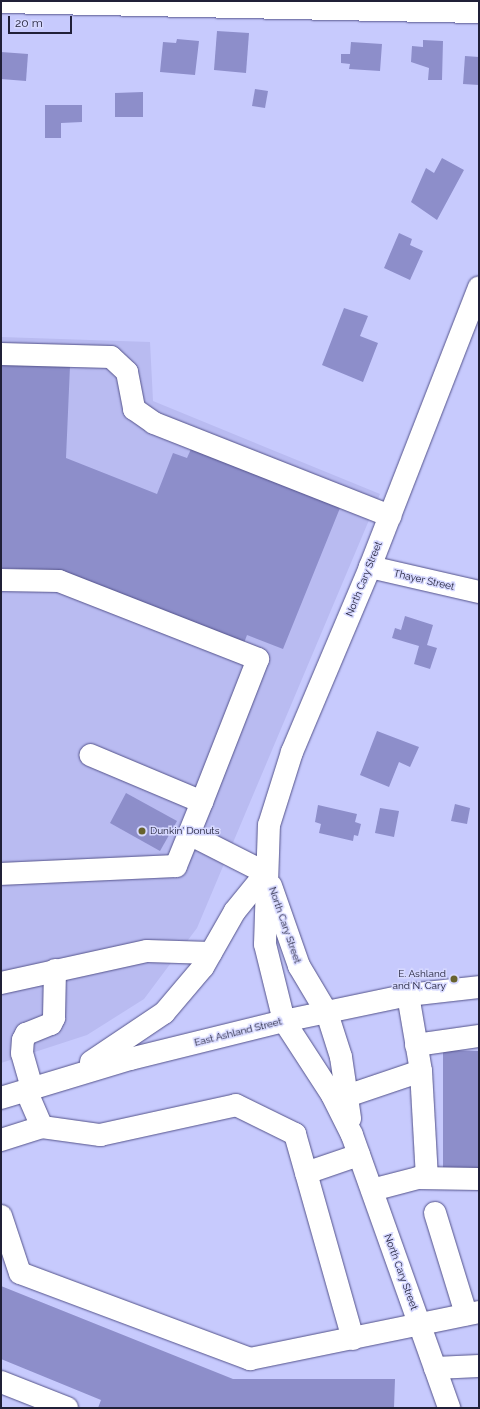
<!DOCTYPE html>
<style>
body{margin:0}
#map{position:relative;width:480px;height:1409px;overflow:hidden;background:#c7cafd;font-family:Raleway,sans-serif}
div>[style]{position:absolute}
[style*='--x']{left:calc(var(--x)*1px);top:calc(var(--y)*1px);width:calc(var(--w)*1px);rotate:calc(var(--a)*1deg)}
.built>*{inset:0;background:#b9bbf1}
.building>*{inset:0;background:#8d8eca}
.roads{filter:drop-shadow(0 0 1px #54538b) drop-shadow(0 0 1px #54538b)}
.minor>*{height:22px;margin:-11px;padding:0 11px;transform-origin:11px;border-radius:11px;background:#fff}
.major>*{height:22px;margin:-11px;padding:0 11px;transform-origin:11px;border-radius:11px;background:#fff}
.dots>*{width:11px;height:11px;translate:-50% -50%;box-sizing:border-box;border:2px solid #d6d8ff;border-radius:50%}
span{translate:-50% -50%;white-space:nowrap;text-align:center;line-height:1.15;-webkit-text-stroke:3px #d6d8ff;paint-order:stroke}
.street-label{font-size:10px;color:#202038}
.poi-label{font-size:10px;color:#202038}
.left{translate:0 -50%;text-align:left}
.right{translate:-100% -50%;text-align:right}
.frame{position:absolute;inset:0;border:2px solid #202038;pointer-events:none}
.scale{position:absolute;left:8px;top:16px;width:64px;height:18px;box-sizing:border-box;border:2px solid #202038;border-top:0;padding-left:5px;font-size:12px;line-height:14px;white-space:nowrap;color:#202038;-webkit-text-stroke:3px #d6d8ff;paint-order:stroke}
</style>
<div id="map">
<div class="built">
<div style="clip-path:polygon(1px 337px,150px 342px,153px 401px,380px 494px,197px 928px,144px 999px,87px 1035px,1px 1063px)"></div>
</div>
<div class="building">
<div style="clip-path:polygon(217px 31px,249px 33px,246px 73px,214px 70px)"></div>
<div style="clip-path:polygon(177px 39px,199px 41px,195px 75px,160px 72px,163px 42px,176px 43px)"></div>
<div style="clip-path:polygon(423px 40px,443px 41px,442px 80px,428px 80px,429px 68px,411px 62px,412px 46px,423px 47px)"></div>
<div style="clip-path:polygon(351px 42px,382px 44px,380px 71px,349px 69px,350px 64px,341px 63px,341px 54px,350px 54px)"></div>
<div style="clip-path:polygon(1px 52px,28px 54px,26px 81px,1px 79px)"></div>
<div style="clip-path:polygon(465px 56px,479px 57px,479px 85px,463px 84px)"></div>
<div style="clip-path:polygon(255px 89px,268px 91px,265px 108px,252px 106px)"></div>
<div style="clip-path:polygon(143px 92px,143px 117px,115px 117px,115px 93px)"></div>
<div style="clip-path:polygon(45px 105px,82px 105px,82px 122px,61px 123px,61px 138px,45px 138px)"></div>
<div style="clip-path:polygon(442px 158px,464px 170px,437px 220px,411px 202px,426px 168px,434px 173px)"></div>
<div style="clip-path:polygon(399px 233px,412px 239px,410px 245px,423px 251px,410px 280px,384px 268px)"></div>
<div style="clip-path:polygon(344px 308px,368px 316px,360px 336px,378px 343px,363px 382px,322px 365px)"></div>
<div style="clip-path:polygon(1px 363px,70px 366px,66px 458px,157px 494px,173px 453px,187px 458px,191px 449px,340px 508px,283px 649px,247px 635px,244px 643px,62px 571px,1px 568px)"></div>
<div style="clip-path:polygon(405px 616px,433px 625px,427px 645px,437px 648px,430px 669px,414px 664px,419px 646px,392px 638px,395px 628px,401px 630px)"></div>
<div style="clip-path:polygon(377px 731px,419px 747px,410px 767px,399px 762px,389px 787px,360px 775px)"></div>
<div style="clip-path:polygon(126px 793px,177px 821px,160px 851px,110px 823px)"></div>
<div style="clip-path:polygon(455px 804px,470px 808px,467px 824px,451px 821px)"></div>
<div style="clip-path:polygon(318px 805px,357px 814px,355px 822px,361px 824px,358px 836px,354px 835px,353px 841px,319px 833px,321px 824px,315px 822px)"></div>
<div style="clip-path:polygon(380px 808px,399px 811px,394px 837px,375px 833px)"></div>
<div style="clip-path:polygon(443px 1050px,479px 1051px,479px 1171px,443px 1171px)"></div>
<div style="clip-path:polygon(1px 1286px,233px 1379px,395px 1379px,394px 1408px,98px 1408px,101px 1400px,1px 1359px)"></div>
</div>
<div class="roads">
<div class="minor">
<div style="--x:1;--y:2;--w:478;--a:1.2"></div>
<div style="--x:1;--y:354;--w:110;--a:1.6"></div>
<div style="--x:111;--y:357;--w:22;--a:43"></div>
<div style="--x:127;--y:372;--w:38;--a:79"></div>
<div style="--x:134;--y:409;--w:24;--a:35"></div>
<div style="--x:154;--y:423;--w:254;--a:21.5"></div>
<div style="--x:370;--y:567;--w:112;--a:12.9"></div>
<div style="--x:1;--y:580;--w:58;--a:1"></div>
<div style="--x:59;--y:581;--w:214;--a:21.4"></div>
<div style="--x:258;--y:659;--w:154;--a:111.4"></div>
<div style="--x:202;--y:802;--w:121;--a:-157.2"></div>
<div style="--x:189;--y:834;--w:86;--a:26.9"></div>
<div style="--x:1;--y:874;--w:175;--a:-2.6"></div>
<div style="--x:176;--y:866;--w:69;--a:-67.9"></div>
<div style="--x:271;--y:886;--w:85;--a:70.7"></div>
<div style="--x:299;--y:966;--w:55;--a:59.2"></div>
<div style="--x:1;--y:983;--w:149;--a:-12.4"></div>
<div style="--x:147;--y:951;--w:64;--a:1.8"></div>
<div style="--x:284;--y:1021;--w:79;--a:-103.9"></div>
<div style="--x:265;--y:944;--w:119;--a:-88.1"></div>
<div style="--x:269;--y:825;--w:77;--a:-72.5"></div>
<div style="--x:292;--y:752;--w:201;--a:-67.1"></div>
<div style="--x:370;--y:567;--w:300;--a:-68.7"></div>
<div style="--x:416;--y:1045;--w:64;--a:-8.1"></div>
<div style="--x:421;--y:1071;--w:107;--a:86.8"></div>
<div style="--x:32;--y:1088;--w:36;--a:-106"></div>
<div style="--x:22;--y:1053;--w:13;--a:-86"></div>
<div style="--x:23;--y:1040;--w:7;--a:-63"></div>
<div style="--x:26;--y:1034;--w:27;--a:-22"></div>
<div style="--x:51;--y:1024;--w:7;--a:-63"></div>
<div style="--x:54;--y:1018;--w:48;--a:-88.8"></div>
<div style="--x:347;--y:1096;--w:78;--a:-18.7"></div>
<div style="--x:421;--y:1071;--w:77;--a:-99.7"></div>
<div style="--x:42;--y:1127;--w:59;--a:7.9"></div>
<div style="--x:100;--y:1135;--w:139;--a:-12.4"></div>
<div style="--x:236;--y:1105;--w:66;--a:26.2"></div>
<div style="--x:295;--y:1134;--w:213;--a:74.2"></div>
<div style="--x:1;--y:1140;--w:43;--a:-17.6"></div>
<div style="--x:42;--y:1127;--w:40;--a:-113.4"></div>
<div style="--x:306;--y:1173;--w:56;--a:-18.8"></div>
<div style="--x:372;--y:1190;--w:48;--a:-14.6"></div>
<div style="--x:418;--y:1178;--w:61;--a:0.9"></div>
<div style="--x:435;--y:1213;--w:106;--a:72.9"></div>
<div style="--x:1;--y:1216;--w:60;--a:71.6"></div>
<div style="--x:20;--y:1273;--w:246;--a:20.5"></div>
<div style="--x:250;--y:1359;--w:234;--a:-11.6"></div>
<div style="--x:435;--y:1368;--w:44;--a:-2.6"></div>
<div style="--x:1;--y:1382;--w:71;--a:21.5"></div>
</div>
<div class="major">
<div style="--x:327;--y:1013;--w:46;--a:72.3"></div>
<div style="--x:341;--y:1057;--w:62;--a:81.6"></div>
<div style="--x:284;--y:1021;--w:88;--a:57"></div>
<div style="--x:332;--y:1095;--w:45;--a:63.4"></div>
<div style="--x:352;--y:1135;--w:290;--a:70.4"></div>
<div style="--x:91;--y:1062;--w:88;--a:-33.9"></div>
<div style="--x:164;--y:1013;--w:60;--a:-49.7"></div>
<div style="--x:203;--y:967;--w:64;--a:-60.3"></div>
<div style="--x:235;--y:911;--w:49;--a:-50.8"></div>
<div style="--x:1;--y:1098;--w:135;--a:-16.8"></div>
<div style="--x:130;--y:1059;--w:159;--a:-13.9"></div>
<div style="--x:284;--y:1021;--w:127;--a:-11.8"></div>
<div style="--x:408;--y:995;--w:71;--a:-6.4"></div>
</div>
</div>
<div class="dots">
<div style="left:142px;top:831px;background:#67622e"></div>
<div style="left:454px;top:979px;background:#67622e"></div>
</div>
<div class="street-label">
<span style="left:364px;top:579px;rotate:-68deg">North Cary Street</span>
<span style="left:424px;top:580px;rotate:13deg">Thayer Street</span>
<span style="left:285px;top:925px;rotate:71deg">North Cary Street</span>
<span style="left:238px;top:1032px;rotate:-14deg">East Ashland Street</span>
<span style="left:401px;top:1272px;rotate:70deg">North Cary Street</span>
</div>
<div class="poi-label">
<span class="left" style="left:150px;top:831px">Dunkin' Donuts</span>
<span class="right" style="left:446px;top:979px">E. Ashland<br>and N. Cary</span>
</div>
<div class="frame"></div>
<div class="scale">20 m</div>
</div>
